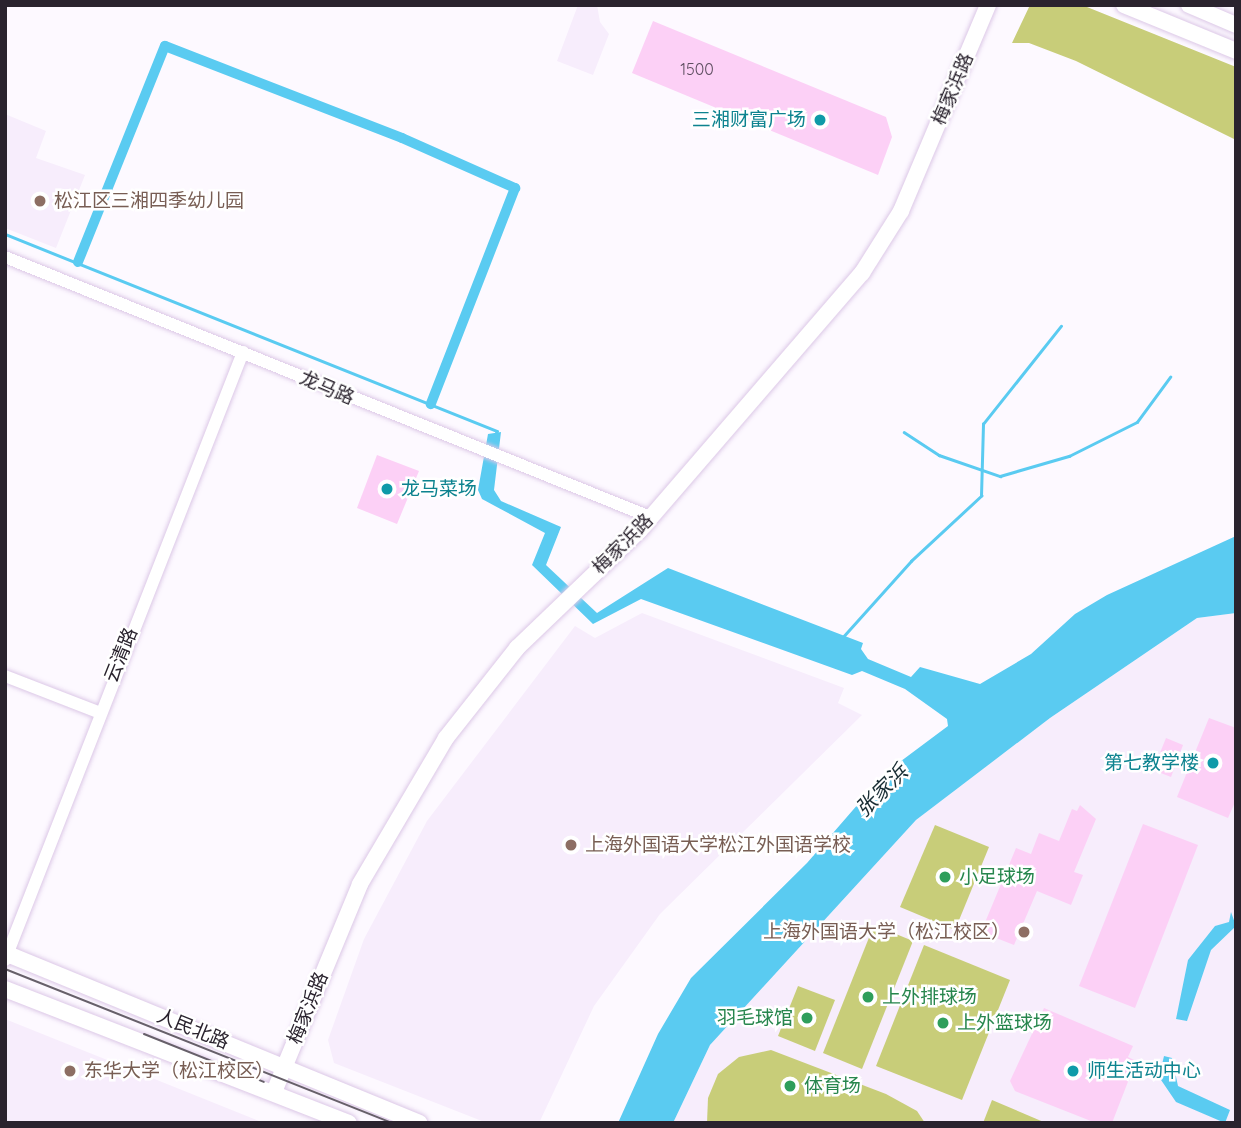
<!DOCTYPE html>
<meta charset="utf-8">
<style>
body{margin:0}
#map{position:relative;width:1241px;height:1128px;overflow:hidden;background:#fdf9ff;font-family:Quicksand,"Noto Sans SC",sans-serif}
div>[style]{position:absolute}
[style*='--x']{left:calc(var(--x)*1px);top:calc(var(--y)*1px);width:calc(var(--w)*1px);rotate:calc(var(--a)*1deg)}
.built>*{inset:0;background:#f7edfc}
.green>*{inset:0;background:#c8cd79}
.water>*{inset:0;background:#5acbf1}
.stream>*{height:2.5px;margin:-1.25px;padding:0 1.25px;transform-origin:1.25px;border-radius:1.25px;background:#5acbf1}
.canal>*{height:10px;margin:-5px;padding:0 5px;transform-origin:5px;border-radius:5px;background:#5acbf1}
.building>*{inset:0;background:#fcd0f6}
.roads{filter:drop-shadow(0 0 2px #dcc8e7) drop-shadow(0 0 2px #dcc8e7)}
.minor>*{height:12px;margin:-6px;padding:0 6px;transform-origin:6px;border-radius:6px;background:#fff}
.major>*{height:16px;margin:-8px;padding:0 8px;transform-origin:8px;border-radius:8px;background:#fff}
.tram>*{height:2px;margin:-1px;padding:0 1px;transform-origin:1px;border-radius:1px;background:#67606a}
.dots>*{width:19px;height:19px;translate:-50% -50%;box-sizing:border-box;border:4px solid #fff;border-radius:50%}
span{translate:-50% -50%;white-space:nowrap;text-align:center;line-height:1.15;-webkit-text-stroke:5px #fff;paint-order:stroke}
.number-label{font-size:16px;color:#5e4e60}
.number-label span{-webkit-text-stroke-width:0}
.street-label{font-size:19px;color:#2a232e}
.culture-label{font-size:19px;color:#0d838f}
.right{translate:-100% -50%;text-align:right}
.left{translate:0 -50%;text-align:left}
.education-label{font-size:19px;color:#785e54}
.leisure-label{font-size:19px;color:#27864d}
.water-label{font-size:21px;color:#192d34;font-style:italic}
.frame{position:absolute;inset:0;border:7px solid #2a232e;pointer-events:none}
</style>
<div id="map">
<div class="built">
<div style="clip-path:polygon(578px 5px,597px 5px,600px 22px,609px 34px,593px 75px,557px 61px)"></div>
<div style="clip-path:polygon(5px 114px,46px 131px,36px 158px,85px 175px,56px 248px,5px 228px)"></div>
<div style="clip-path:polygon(642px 613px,844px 688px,838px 703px,862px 715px,660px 914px,594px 1006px,539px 1123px,487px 1123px,334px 1063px,328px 1040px,364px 939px,427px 821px,575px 626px,595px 638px)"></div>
<div style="clip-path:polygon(1236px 613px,1236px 1123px,673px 1123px,710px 1045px,916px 820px,1050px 718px,1197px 618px)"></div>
<div style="clip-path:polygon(5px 1019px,264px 1123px,5px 1123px)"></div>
</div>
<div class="green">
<div style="clip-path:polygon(1030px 5px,1082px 5px,1236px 67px,1236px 140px,1076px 61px,1029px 43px,1012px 43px)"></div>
<div style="clip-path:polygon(935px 825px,989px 847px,955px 930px,900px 907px)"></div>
<div style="clip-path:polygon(874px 925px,913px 941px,862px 1069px,823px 1053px)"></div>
<div style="clip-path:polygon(924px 945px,1010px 980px,962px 1100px,876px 1066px)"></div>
<div style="clip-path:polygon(798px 986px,835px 1000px,815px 1051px,778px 1036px)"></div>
<div style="clip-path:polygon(771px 1050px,886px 1094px,917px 1111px,925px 1123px,707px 1123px,708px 1098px,718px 1074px,739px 1057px)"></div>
<div style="clip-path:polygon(992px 1100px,1046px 1123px,983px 1123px)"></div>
</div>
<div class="water">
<div style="clip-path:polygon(501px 432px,494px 490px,501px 501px,561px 527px,546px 565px,597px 613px,668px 568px,863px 643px,861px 649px,868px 659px,911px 677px,920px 667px,980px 684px,1031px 654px,1075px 614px,1107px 595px,1236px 536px,1236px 613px,1197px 618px,1050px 718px,916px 820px,710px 1045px,673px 1123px,618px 1123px,658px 1034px,691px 978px,807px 863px,885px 773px,948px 726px,947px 719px,905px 689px,862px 671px,852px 675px,641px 599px,593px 624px,532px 565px,545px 533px,482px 499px,478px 490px,488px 434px)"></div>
<div style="clip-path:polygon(1231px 912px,1236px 926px,1211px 950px,1187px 1021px,1176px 1019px,1188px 960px,1215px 926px,1229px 922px)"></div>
<div style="clip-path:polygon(1164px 1056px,1172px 1058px,1178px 1086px,1230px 1110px,1225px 1123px,1176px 1102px,1159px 1077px)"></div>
</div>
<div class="stream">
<div style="--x:5;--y:234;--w:530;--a:21.82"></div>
<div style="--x:497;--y:431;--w:5;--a:101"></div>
<div style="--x:904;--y:432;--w:42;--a:33.3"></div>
<div style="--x:939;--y:455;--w:65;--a:19"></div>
<div style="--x:1000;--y:476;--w:72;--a:-16.2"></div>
<div style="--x:1069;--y:456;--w:76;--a:-26.6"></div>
<div style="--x:1137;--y:422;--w:56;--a:-53.7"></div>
<div style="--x:841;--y:639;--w:105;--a:-48.1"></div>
<div style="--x:911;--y:561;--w:96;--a:-42.9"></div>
<div style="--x:981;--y:496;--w:72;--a:-88.4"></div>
<div style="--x:983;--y:424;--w:125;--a:-51.5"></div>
</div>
<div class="canal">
<div style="--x:78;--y:262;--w:233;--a:-68.1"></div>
<div style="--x:165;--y:46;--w:254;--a:21.2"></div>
<div style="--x:402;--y:138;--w:124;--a:23.9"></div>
<div style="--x:515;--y:188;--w:232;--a:111.3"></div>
</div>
<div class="building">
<div style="clip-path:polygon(653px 21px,886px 117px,892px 137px,878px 175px,632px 73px)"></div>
<div style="clip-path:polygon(377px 455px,419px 471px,397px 524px,357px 508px)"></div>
<div style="clip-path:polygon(1209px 718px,1236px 728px,1236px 800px,1228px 818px,1177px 797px)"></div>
<div style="clip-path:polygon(1166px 738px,1183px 745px,1171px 777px,1153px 770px)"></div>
<div style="clip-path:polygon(1080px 805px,1096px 819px,1074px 872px,1083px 875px,1071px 905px,1037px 891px,1014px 945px,981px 932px,1016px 848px,1031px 854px,1039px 833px,1059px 841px,1072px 809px,1077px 811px)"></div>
<div style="clip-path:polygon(1143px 824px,1198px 845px,1135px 1008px,1079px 986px)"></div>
<div style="clip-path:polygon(1044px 1008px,1133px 1046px,1128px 1057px,1136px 1061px,1112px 1123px,1096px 1123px,1015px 1091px,1010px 1081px)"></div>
</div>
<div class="roads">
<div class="minor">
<div style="--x:5;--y:257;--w:695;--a:21.95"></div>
<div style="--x:5;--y:676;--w:100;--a:21.2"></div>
<div style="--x:5;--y:960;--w:653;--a:-68.62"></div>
</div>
<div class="major">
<div style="--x:1124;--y:5;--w:121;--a:22.3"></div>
<div style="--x:1189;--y:5;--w:51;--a:23.1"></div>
<div style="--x:5;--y:953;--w:448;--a:22.3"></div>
<div style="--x:5;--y:989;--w:369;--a:21.3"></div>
<div style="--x:274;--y:1092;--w:225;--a:-67.5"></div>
<div style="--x:360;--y:884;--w:169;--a:-59.5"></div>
<div style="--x:446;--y:738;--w:115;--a:-51.7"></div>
<div style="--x:517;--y:648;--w:170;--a:-43.8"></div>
<div style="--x:640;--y:530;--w:340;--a:-49.2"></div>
<div style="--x:862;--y:273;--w:73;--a:-57.8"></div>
<div style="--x:901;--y:211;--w:224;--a:-67.1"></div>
</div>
</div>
<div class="tram">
<div style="--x:5;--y:969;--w:417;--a:21.7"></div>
<div style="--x:144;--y:1034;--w:129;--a:21.8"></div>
</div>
<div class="dots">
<div style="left:820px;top:120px;background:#0f9aa8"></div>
<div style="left:40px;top:201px;background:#8d6e63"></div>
<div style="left:387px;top:489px;background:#0f9aa8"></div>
<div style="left:1213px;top:763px;background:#0f9aa8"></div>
<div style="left:571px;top:845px;background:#8d6e63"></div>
<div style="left:945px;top:877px;background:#2e9e5b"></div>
<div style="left:1024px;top:932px;background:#8d6e63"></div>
<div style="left:868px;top:997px;background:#2e9e5b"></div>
<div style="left:807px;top:1018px;background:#2e9e5b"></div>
<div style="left:943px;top:1023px;background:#2e9e5b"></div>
<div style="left:70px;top:1071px;background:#8d6e63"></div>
<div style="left:1073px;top:1071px;background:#0f9aa8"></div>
<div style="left:790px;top:1086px;background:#2e9e5b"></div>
</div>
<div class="number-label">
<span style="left:697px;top:69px">1500</span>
</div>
<div class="street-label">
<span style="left:953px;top:89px;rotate:-67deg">梅家浜路</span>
<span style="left:327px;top:388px;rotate:23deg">龙马路</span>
<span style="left:623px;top:544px;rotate:-45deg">梅家浜路</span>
<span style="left:121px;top:655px;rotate:-68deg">云清路</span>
<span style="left:308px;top:1008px;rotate:-68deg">梅家浜路</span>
<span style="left:193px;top:1029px;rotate:22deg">人民北路</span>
</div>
<div class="culture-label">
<span class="right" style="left:806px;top:120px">三湘财富广场</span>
<span class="left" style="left:401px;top:489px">龙马菜场</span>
<span class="right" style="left:1199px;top:763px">第七教学楼</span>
<span class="left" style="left:1087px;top:1071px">师生活动中心</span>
</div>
<div class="education-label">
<span class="left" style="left:54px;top:201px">松江区三湘四季幼儿园</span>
<span class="left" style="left:585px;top:845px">上海外国语大学松江外国语学校</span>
<span class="right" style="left:1010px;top:932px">上海外国语大学（松江校区）</span>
<span class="left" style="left:84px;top:1071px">东华大学（松江校区）</span>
</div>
<div class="leisure-label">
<span class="left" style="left:959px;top:877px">小足球场</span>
<span class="left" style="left:882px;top:997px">上外排球场</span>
<span class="right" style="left:793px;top:1018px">羽毛球馆</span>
<span class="left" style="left:957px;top:1023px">上外篮球场</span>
<span class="left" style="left:804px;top:1086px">体育场</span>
</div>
<div class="water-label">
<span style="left:881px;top:790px;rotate:-45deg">张家浜</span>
</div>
<div class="frame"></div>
</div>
